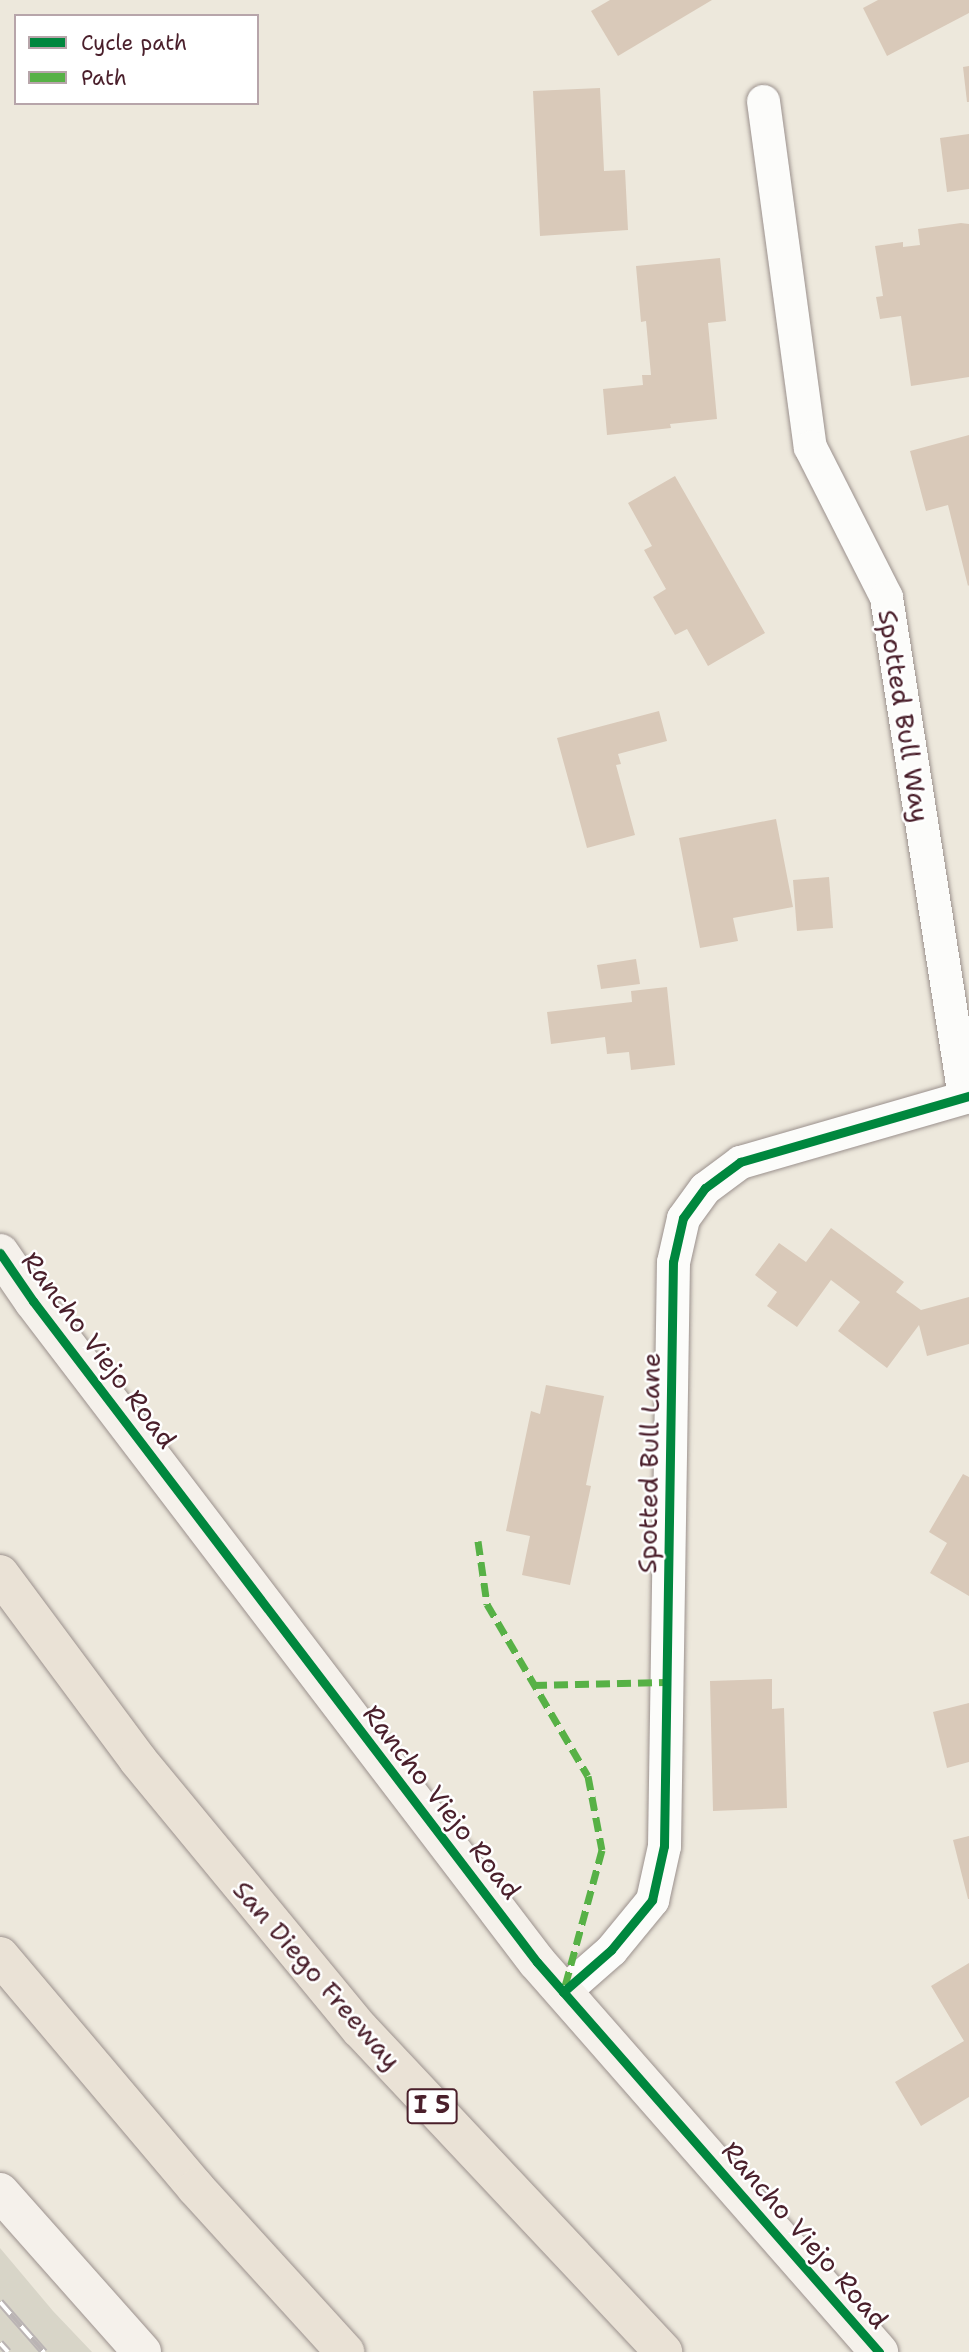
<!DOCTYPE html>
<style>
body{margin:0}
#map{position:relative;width:969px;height:2352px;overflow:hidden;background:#ede8dc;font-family:"Shantell Sans",sans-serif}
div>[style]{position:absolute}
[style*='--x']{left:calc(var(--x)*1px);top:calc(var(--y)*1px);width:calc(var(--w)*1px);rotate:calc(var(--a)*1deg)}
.industrial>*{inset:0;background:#d8d5c8}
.building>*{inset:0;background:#d9c9b9}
.roads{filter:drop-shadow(0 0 2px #9b918d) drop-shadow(0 0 2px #9b918d)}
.street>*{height:33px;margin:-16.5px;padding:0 16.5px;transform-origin:16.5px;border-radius:16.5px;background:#fcfcfa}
.secondary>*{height:38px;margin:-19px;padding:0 19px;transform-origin:19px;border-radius:19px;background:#f5f1eb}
.highway>*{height:38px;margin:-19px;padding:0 19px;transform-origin:19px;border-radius:19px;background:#eae2d6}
.rail>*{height:8px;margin-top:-4px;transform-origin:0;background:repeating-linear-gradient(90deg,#fff 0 16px,#bab4b4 0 32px);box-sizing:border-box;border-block:2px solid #bab4b4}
.quiet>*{height:7px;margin-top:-3.5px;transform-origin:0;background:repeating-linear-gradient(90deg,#57b146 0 14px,transparent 0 21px)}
.cycleway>*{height:9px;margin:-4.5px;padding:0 4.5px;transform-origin:4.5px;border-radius:4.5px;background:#00873e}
span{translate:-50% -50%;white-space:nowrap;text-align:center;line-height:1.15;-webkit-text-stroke:5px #fff;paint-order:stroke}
.shield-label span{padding:2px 5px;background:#fff;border:2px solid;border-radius:5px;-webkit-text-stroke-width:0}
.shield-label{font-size:24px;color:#4a1f2b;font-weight:700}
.street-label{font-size:26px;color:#4a1f2b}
.legend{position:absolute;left:14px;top:14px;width:245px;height:91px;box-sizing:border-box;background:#fff;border:2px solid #b7a5aa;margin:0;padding:9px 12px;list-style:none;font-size:21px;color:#4a1f2b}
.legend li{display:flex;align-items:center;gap:14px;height:35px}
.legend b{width:35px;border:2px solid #b7a5aa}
</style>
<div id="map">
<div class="industrial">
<div style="clip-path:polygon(0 2248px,53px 2311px,92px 2352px,0 2352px)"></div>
</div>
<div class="building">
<div style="clip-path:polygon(610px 0,712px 0,618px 56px,591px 11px)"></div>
<div style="clip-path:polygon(878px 0,969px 0,969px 13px,887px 56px,863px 8px)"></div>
<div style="clip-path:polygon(969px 66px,969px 102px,967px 102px,963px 67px)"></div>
<div style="clip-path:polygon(600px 88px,604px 171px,625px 170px,628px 230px,540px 236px,533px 91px)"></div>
<div style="clip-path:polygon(969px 134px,969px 189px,947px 192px,940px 138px)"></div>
<div style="clip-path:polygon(961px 223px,969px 224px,969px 377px,911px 386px,901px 316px,880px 319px,876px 297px,883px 296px,875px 246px,903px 242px,903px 247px,920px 245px,918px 229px)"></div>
<div style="clip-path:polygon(720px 258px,726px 321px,708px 323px,717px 419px,670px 424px,671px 428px,607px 435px,603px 389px,643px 385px,642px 375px,651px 375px,646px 321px,641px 322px,636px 266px)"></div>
<div style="clip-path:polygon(969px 435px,969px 585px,968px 586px,948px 505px,926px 511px,910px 451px)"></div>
<div style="clip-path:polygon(675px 476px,765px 633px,708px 666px,687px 629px,675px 635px,653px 597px,666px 589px,644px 550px,652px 546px,628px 503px)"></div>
<div style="clip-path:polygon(659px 711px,667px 741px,618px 754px,621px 764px,616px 765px,635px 835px,587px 848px,557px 738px)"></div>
<div style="clip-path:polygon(776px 819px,793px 907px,733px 918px,738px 941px,700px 948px,679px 838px)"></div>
<div style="clip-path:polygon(829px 877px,833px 928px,797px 931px,793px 880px)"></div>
<div style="clip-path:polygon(636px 959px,640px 984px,601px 989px,597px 965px)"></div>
<div style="clip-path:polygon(667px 987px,675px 1065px,631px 1070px,629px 1052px,607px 1054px,605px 1037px,551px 1044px,547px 1012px,632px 1002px,631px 991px)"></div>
<div style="clip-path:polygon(831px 1228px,904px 1282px,896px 1292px,921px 1310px,969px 1297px,969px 1344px,927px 1356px,919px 1325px,887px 1368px,838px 1331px,860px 1302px,831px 1280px,797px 1327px,767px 1306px,777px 1292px,755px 1275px,779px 1243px,806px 1262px)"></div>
<div style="clip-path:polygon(546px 1385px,604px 1396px,586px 1485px,591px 1486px,570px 1585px,522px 1575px,530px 1536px,506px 1531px,531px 1411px,540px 1414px)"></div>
<div style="clip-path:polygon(963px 1474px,969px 1477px,969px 1596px,930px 1573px,947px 1543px,929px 1532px)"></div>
<div style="clip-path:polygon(772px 1679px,772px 1709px,784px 1708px,787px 1808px,713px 1811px,710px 1681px)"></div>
<div style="clip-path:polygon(969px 1703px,969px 1762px,947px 1768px,933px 1712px)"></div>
<div style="clip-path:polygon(969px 1836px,969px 1899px,968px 1899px,953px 1840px)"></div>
<div style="clip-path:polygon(969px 1963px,969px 2097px,921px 2126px,895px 2082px,964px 2041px,931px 1986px)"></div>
</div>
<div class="roads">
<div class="street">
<div style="--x:763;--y:101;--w:349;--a:82.3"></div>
<div style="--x:810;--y:447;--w:168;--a:63.1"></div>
<div style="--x:886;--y:597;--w:506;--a:81.13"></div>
<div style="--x:563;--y:1992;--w:64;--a:-41.2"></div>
<div style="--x:611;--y:1950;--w:65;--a:-50.6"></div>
<div style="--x:652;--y:1900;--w:55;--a:-77.5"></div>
<div style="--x:664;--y:1846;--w:584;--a:-89.12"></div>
<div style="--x:673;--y:1262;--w:45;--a:-77.2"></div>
<div style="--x:683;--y:1218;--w:37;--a:-54"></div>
<div style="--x:705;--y:1188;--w:44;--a:-36.6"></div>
<div style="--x:740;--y:1162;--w:238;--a:-16.1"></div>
</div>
<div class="secondary">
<div style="--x:0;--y:1253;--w:58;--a:55.5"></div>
<div style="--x:33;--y:1301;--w:831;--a:52.68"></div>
<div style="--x:537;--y:1962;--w:519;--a:48.75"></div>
<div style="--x:0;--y:2192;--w:214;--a:48.4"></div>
</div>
<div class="highway">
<div style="--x:0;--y:1574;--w:232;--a:53.4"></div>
<div style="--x:138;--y:1760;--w:349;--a:50.5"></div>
<div style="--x:360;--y:2029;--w:443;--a:46.8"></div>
<div style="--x:0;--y:1956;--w:304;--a:49.8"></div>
<div style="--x:196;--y:2188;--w:222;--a:47.7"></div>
</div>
</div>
<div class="rail">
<div style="--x:0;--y:2302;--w:67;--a:48.7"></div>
<div style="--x:0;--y:2343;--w:12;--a:48"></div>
</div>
<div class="quiet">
<div style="--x:478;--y:1541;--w:64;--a:81.9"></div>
<div style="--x:487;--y:1604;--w:199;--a:59.6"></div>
<div style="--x:588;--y:1776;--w:75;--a:79.3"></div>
<div style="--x:602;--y:1850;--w:145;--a:105.2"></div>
<div style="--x:533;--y:1685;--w:133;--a:-1.3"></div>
</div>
<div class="cycleway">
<div style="--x:0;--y:1253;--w:58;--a:55.5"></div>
<div style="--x:33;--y:1301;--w:831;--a:52.68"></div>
<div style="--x:537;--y:1962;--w:519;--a:48.75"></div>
<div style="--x:563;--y:1992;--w:64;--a:-41.2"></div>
<div style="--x:611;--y:1950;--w:65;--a:-50.6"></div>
<div style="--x:652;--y:1900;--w:55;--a:-77.5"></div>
<div style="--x:664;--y:1846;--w:584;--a:-89.12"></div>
<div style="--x:673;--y:1262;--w:45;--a:-77.2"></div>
<div style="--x:683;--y:1218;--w:37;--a:-54"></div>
<div style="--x:705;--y:1188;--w:44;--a:-36.6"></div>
<div style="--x:740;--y:1162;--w:238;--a:-16.1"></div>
</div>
<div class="shield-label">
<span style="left:432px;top:2106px">I 5</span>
</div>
<div class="street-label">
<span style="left:904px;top:716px;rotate:81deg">Spotted Bull Way</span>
<span style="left:99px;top:1350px;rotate:53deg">Rancho Viejo Road</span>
<span style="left:649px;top:1463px;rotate:-89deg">Spotted Bull Lane</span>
<span style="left:442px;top:1802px;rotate:52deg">Rancho Viejo Road</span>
<span style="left:317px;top:1975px;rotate:49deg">San Diego Freeway</span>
<span style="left:805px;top:2235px;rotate:49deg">Rancho Viejo Road</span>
</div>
<ul class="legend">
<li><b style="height:9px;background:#00873e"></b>Cycle path</li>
<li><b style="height:9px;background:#57b146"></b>Path</li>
</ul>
</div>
